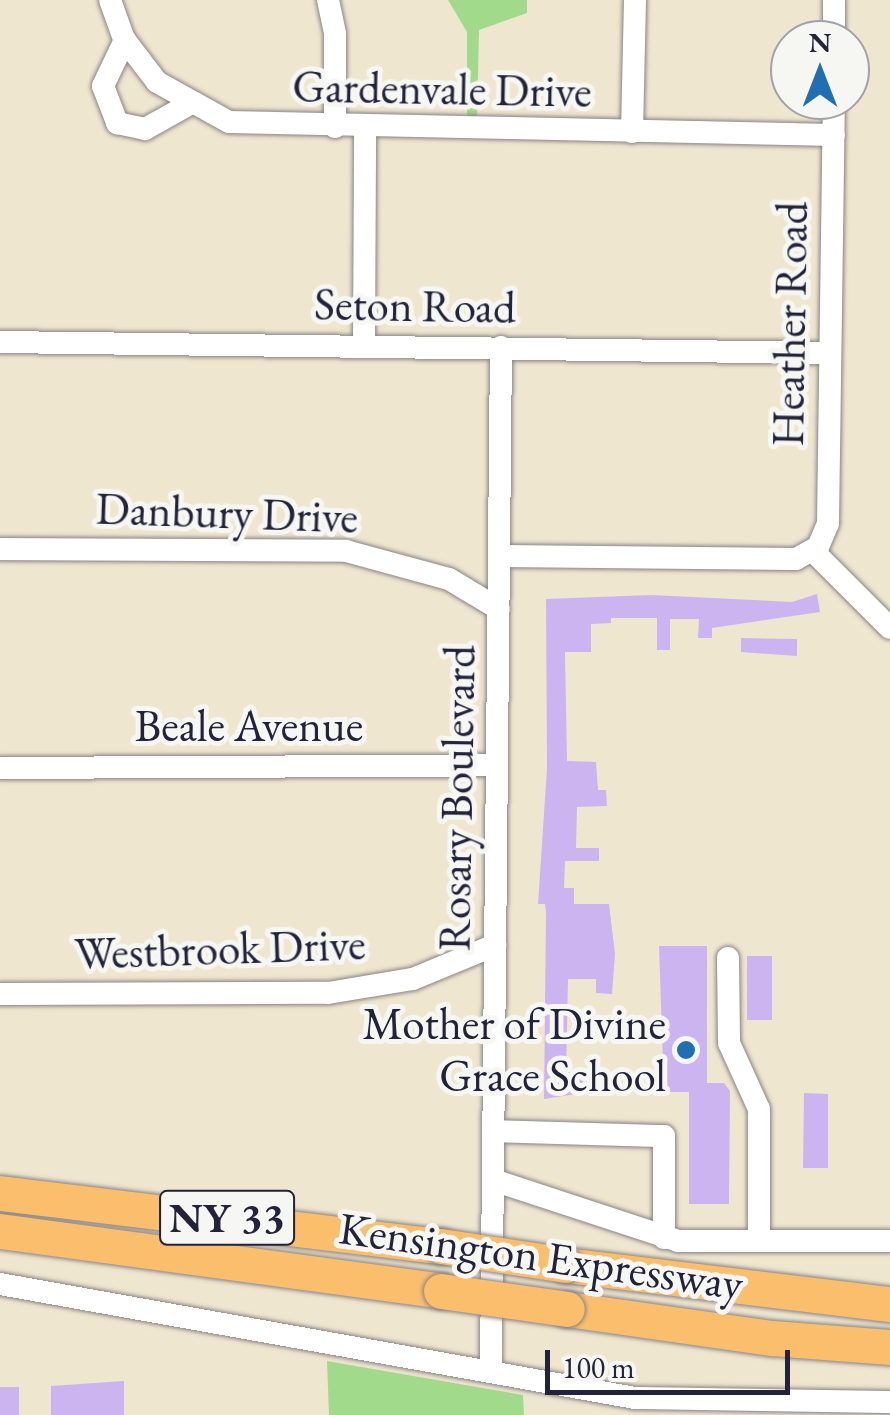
<!DOCTYPE html>
<style>
body{margin:0}
#map{position:relative;width:890px;height:1415px;overflow:hidden;background:#efe6cf;font-family:"EB Garamond",serif}
div>[style]{position:absolute}
[style*='--x']{left:calc(var(--x)*1px);top:calc(var(--y)*1px);width:calc(var(--w)*1px);rotate:calc(var(--a)*1deg)}
.green>*{inset:0;background:#a2da8c}
.building>*{inset:0;background:#ccb4f1}
.roads{filter:drop-shadow(0 0 2px #888485) drop-shadow(0 0 2px #888485)}
.minor>*{height:22px;margin:-11px;padding:0 11px;transform-origin:11px;border-radius:11px;background:#fff}
.highway>*{height:35px;margin:-17.5px;padding:0 17.5px;transform-origin:17.5px;border-radius:17.5px;background:#fabe6d}
.bridges{filter:drop-shadow(0 0 2px #888485) drop-shadow(0 0 2px #888485)}
.highway-bridge>*{height:35px;margin:-17.5px;padding:0 17.5px;transform-origin:17.5px;border-radius:17.5px;background:#fabe6d}
.dots>*{width:28px;height:28px;translate:-50% -50%;box-sizing:border-box;border:5px solid #f6f6f2;border-radius:50%}
span{translate:-50% -50%;white-space:nowrap;text-align:center;line-height:1.15;-webkit-text-stroke:10px #f6f6f2;paint-order:stroke}
.shield-label span{padding:2px 8px;background:#f6f6f2;border:2px solid;border-radius:8px;-webkit-text-stroke-width:0}
.shield-label{font-size:42px;color:#22223b;font-weight:700}
.street-label{font-size:45px;color:#22223b}
.poi-label{font-size:45px;color:#22223b}
.right{translate:-100% -50%;text-align:right}
.north{position:absolute;left:770px;top:20px;width:100px;height:100px;box-sizing:border-box;background:#f6f6f2;border:2px solid #a1a1a9;border-radius:50%;rotate:0deg;font-size:28px;font-weight:700;line-height:40px;text-align:center;color:#22223b}
.north::after{content:'';display:block;margin:auto;width:35px;height:45px;background:#1f6fb2;clip-path:polygon(50% 0,100% 100%,50% 72%,0 100%)}
.scale{position:absolute;left:545px;top:1350px;width:245px;height:45px;box-sizing:border-box;border:5px solid #22223b;border-top:0;padding-left:12px;font-size:30px;line-height:35px;white-space:nowrap;color:#22223b;-webkit-text-stroke:8px #f6f6f2;paint-order:stroke}
</style>
<div id="map">
<div class="green">
<div style="clip-path:polygon(448px 0,527px 0,527px 13px,479px 30px,477px 121px,467px 122px,467px 32px)"></div>
<div style="clip-path:polygon(327px 1361px,523px 1395px,524px 1415px,329px 1415px)"></div>
</div>
<div class="building">
<div style="clip-path:polygon(817px 594px,820px 612px,712px 628px,712px 638px,698px 638px,699px 619px,670px 619px,670px 650px,657px 650px,657px 618px,611px 618px,611px 623px,591px 624px,591px 652px,565px 652px,567px 761px,596px 762px,598px 790px,606px 790px,607px 806px,577px 807px,576px 848px,599px 848px,599px 861px,565px 861px,564px 888px,574px 888px,574px 904px,609px 904px,615px 954px,612px 994px,596px 993px,596px 979px,568px 979px,566px 1072px,602px 1073px,601px 1090px,544px 1099px,546px 913px,545px 904px,538px 904px,547px 768px,546px 599px,651px 595px,792px 602px)"></div>
<div style="clip-path:polygon(741px 638px,797px 639px,797px 656px,741px 652px)"></div>
<div style="clip-path:polygon(659px 946px,707px 946px,707px 1083px,724px 1083px,730px 1091px,729px 1204px,689px 1204px,689px 1092px,664px 1092px)"></div>
<div style="clip-path:polygon(747px 956px,772px 956px,772px 1020px,747px 1020px)"></div>
<div style="clip-path:polygon(804px 1093px,828px 1094px,828px 1168px,803px 1168px)"></div>
<div style="clip-path:polygon(124px 1381px,124px 1415px,51px 1415px,51px 1386px)"></div>
<div style="clip-path:polygon(0 1387px,19px 1387px,19px 1415px,0 1415px)"></div>
</div>
<div class="roads">
<div class="minor">
<div style="--x:110;--y:0;--w:41;--a:70.3"></div>
<div style="--x:124;--y:39;--w:54;--a:52.5"></div>
<div style="--x:157;--y:82;--w:82;--a:29.1"></div>
<div style="--x:229;--y:122;--w:605;--a:1.23"></div>
<div style="--x:328;--y:0;--w:35;--a:78"></div>
<div style="--x:335;--y:34;--w:93;--a:90"></div>
<div style="--x:125;--y:40;--w:51;--a:115.6"></div>
<div style="--x:103;--y:86;--w:40;--a:69"></div>
<div style="--x:117;--y:123;--w:29;--a:12"></div>
<div style="--x:145;--y:129;--w:49;--a:-29.2"></div>
<div style="--x:834;--y:40;--w:40;--a:-90"></div>
<div style="--x:632;--y:132;--w:132;--a:-88.7"></div>
<div style="--x:0;--y:342;--w:830;--a:0.76"></div>
<div style="--x:364;--y:345;--w:217;--a:-89.7"></div>
<div style="--x:0;--y:549;--w:346;--a:0.3"></div>
<div style="--x:346;--y:551;--w:107;--a:15.2"></div>
<div style="--x:449;--y:579;--w:58;--a:31"></div>
<div style="--x:814;--y:552;--w:107;--a:45"></div>
<div style="--x:500;--y:556;--w:296;--a:0.6"></div>
<div style="--x:796;--y:559;--w:25;--a:-29"></div>
<div style="--x:818;--y:547;--w:26;--a:-67"></div>
<div style="--x:828;--y:523;--w:423;--a:-89.2"></div>
<div style="--x:0;--y:768;--w:497;--a:-0.3"></div>
<div style="--x:728;--y:958;--w:85;--a:89.3"></div>
<div style="--x:729;--y:1043;--w:72;--a:65.6"></div>
<div style="--x:759;--y:1109;--w:131;--a:90"></div>
<div style="--x:0;--y:994;--w:328;--a:-0.2"></div>
<div style="--x:328;--y:993;--w:86;--a:-9.4"></div>
<div style="--x:413;--y:979;--w:89;--a:-22.5"></div>
<div style="--x:493;--y:1131;--w:171;--a:1.7"></div>
<div style="--x:664;--y:1136;--w:102;--a:90"></div>
<div style="--x:493;--y:1180;--w:195;--a:18.2"></div>
<div style="--x:678;--y:1241;--w:212;--a:0"></div>
<div style="--x:0;--y:1284;--w:645;--a:10.18"></div>
<div style="--x:635;--y:1398;--w:255;--a:0.9"></div>
<div style="--x:491;--y:1369;--w:1022;--a:-89.44"></div>
</div>
<div class="highway">
<div style="--x:0;--y:1193;--w:444;--a:6.9"></div>
<div style="--x:0;--y:1231;--w:445;--a:7.7"></div>
<div style="--x:566;--y:1265;--w:326;--a:6.9"></div>
<div style="--x:567;--y:1309;--w:207;--a:8.1"></div>
<div style="--x:772;--y:1338;--w:118;--a:4.4"></div>
</div>
</div>
<div class="bridges">
<div class="highway-bridge">
<div style="--x:441;--y:1246;--w:126;--a:8.6"></div>
<div style="--x:441;--y:1291;--w:127;--a:8.1"></div>
</div>
</div>
<div class="dots">
<div style="left:686px;top:1050px;background:#1f6fb2"></div>
</div>
<div class="shield-label">
<span style="left:227px;top:1218px">NY 33</span>
</div>
<div class="street-label">
<span style="left:442px;top:89px;rotate:1deg">Gardenvale Drive</span>
<span style="left:415px;top:306px;rotate:1deg">Seton Road</span>
<span style="left:790px;top:324px;rotate:-89deg">Heather Road</span>
<span style="left:227px;top:513px;rotate:2deg">Danbury Drive</span>
<span style="left:249px;top:726px">Beale Avenue</span>
<span style="left:457px;top:798px;rotate:-89deg">Rosary Boulevard</span>
<span style="left:220px;top:949px;rotate:-2deg">Westbrook Drive</span>
<span style="left:541px;top:1256px;rotate:8deg">Kensington Expressway</span>
</div>
<div class="poi-label">
<span class="right" style="left:666px;top:1050px">Mother of Divine<br>Grace School</span>
</div>
<div class="north">N</div>
<div class="scale">100 m</div>
</div>
